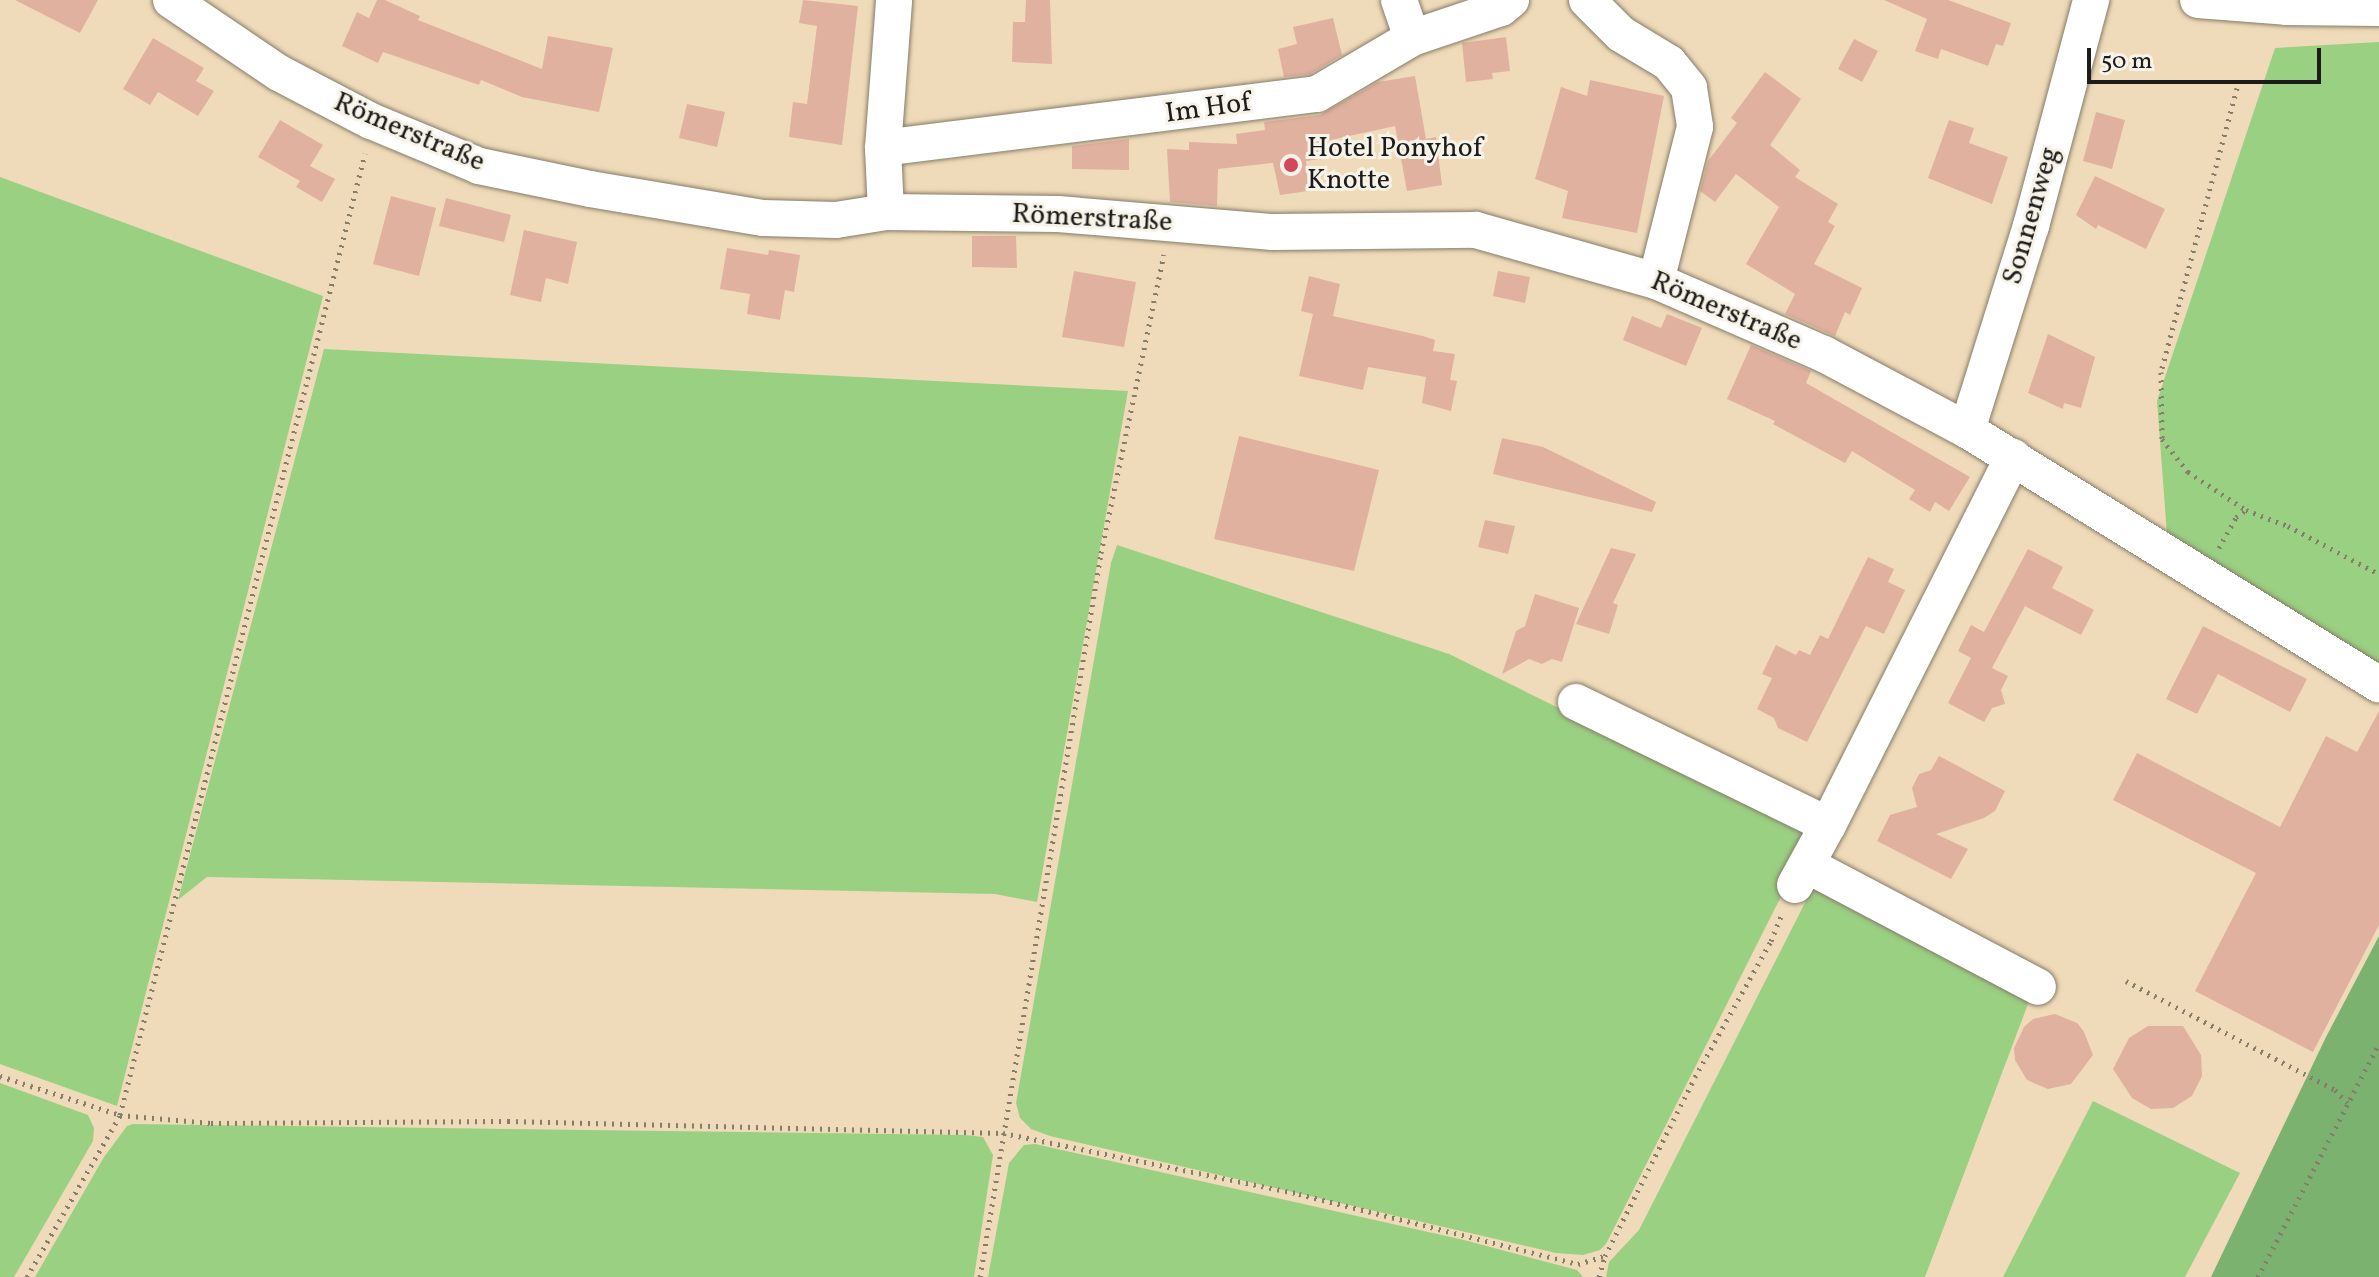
<!DOCTYPE html>
<meta charset="utf-8">
<style>
body{margin:0}
#map{position:relative;width:2379px;height:1277px;overflow:hidden;background:#efdbb9;font-family:Vollkorn,serif}
div>[style]{position:absolute}
[style*='--x']{left:calc(var(--x)*1px);top:calc(var(--y)*1px);width:calc(var(--w)*1px);rotate:calc(var(--a)*1deg)}
.green>*{inset:0;background:#9ad082}
.forest>*{inset:0;background:#7bb270}
.building>*{inset:0;background:#e1b1a0}
.path>*{height:5px;margin-top:-2.5px;transform-origin:0;background:repeating-linear-gradient(90deg,#867c6a 0 2px,transparent 0 8px)}
.roads{filter:drop-shadow(0 0 2px #867c6a) drop-shadow(0 0 2px #867c6a)}
.minor>*{height:36px;margin:-18px;padding:0 18px;transform-origin:18px;border-radius:18px;background:#fff}
.dots>*{width:22px;height:22px;translate:-50% -50%;box-sizing:border-box;border:4px solid #f7f3e8;border-radius:50%}
span{translate:-50% -50%;white-space:nowrap;text-align:center;line-height:1.15;-webkit-text-stroke:6px #f7f3e8;paint-order:stroke}
.street-label{font-size:28px;color:#1c1c1c}
.poi-label{font-size:28px;color:#1c1c1c}
.left{translate:0 -50%;text-align:left}
.scale{position:absolute;left:2087px;top:48px;width:234px;height:36px;box-sizing:border-box;border:4px solid #1c1c1c;border-top:0;padding-left:10px;font-size:24px;line-height:28px;white-space:nowrap;color:#1c1c1c;-webkit-text-stroke:6px #f7f3e8;paint-order:stroke}
</style>
<div id="map">
<div class="green">
<div style="clip-path:polygon(2379px 42px,2379px 679px,2169px 561px,2157px 401px,2275px 48px)"></div>
<div style="clip-path:polygon(0 177px,323px 296px,117px 1106px,0 1064px)"></div>
<div style="clip-path:polygon(324px 349px,1128px 391px,1037px 902px,995px 894px,207px 877px,178px 900px)"></div>
<div style="clip-path:polygon(1117px 545px,1449px 654px,1813px 833px,1606px 1244px,1600px 1250px,1583px 1255px,1556px 1253px,1050px 1136px,1031px 1129px,1020px 1118px,1016px 1103px,1111px 563px)"></div>
<div style="clip-path:polygon(1815px 883px,2031px 996px,1925px 1277px,1606px 1277px,1609px 1262px,1639px 1230px)"></div>
<div style="clip-path:polygon(0 1083px,88px 1115px,94px 1128px,93px 1141px,14px 1277px,0 1277px)"></div>
<div style="clip-path:polygon(2093px 1101px,2240px 1173px,2185px 1277px,2003px 1277px)"></div>
<div style="clip-path:polygon(133px 1124px,965px 1135px,983px 1137px,993px 1155px,974px 1277px,35px 1277px,104px 1157px,127px 1126px)"></div>
<div style="clip-path:polygon(1035px 1144px,1464px 1240px,1577px 1270px,1583px 1277px,988px 1277px,1009px 1163px,1024px 1145px)"></div>
</div>
<div class="forest">
<div style="clip-path:polygon(2379px 936px,2379px 1277px,2211px 1277px,2326px 1037px)"></div>
</div>
<div class="building">
<div style="clip-path:polygon(15px 0,98px 0,80px 33px)"></div>
<div style="clip-path:polygon(377px 0,385px 0,420px 16px,418px 20px,542px 69px,548px 36px,613px 48px,599px 112px,522px 97px,481px 80px,479px 85px,383px 52px,378px 63px,342px 46px,357px 12px,369px 18px)"></div>
<div style="clip-path:polygon(803px 0,858px 6px,842px 145px,789px 137px,793px 102px,807px 104px,817px 26px,799px 23px)"></div>
<div style="clip-path:polygon(1026px 0,1050px 0,1052px 64px,1012px 62px,1013px 22px,1025px 22px)"></div>
<div style="clip-path:polygon(1884px 0,1948px 0,2011px 23px,2003px 46px,1996px 44px,1988px 66px,1941px 49px,1938px 59px,1915px 51px,1927px 19px)"></div>
<div style="clip-path:polygon(1333px 18px,1342px 55px,1310px 74px,1284px 77px,1278px 49px,1297px 44px,1293px 27px)"></div>
<div style="clip-path:polygon(1506px 37px,1510px 71px,1492px 73px,1493px 79px,1466px 82px,1462px 43px)"></div>
<div style="clip-path:polygon(153px 38px,204px 68px,196px 81px,214px 91px,198px 116px,158px 92px,150px 105px,123px 89px)"></div>
<div style="clip-path:polygon(1854px 39px,1878px 51px,1862px 82px,1838px 69px)"></div>
<div style="clip-path:polygon(1765px 72px,1801px 99px,1770px 145px,1800px 170px,1795px 177px,1838px 204px,1828px 222px,1835px 226px,1814px 264px,1862px 288px,1850px 315px,1845px 312px,1835px 336px,1785px 314px,1795px 294px,1746px 264px,1779px 207px,1736px 174px,1715px 202px,1700px 191px,1708px 161px,1737px 123px,1731px 118px)"></div>
<div style="clip-path:polygon(1415px 76px,1426px 139px,1436px 137px,1442px 185px,1407px 191px,1395px 126px,1317px 143px,1319px 159px,1306px 161px,1308px 191px,1280px 195px,1273px 163px,1218px 169px,1217px 206px,1170px 202px,1167px 149px,1189px 150px,1189px 142px,1237px 144px,1236px 134px,1265px 130px,1264px 122px,1320px 115px,1378px 82px)"></div>
<div style="clip-path:polygon(1590px 80px,1664px 96px,1637px 233px,1562px 218px,1568px 191px,1535px 179px,1561px 87px,1587px 96px)"></div>
<div style="clip-path:polygon(687px 104px,725px 112px,717px 147px,679px 138px)"></div>
<div style="clip-path:polygon(2096px 112px,2125px 120px,2112px 169px,2083px 161px)"></div>
<div style="clip-path:polygon(280px 120px,323px 145px,310px 166px,335px 179px,322px 202px,296px 187px,300px 181px,258px 157px)"></div>
<div style="clip-path:polygon(1949px 120px,1974px 128px,1969px 143px,2008px 157px,1992px 204px,1928px 178px)"></div>
<div style="clip-path:polygon(1129px 139px,1129px 170px,1072px 169px,1072px 146px)"></div>
<div style="clip-path:polygon(2095px 176px,2165px 209px,2146px 249px,2098px 225px,2096px 229px,2076px 215px)"></div>
<div style="clip-path:polygon(391px 196px,436px 208px,419px 276px,373px 264px)"></div>
<div style="clip-path:polygon(446px 198px,511px 215px,504px 242px,439px 226px)"></div>
<div style="clip-path:polygon(524px 230px,577px 242px,568px 284px,546px 278px,541px 302px,510px 295px)"></div>
<div style="clip-path:polygon(972px 236px,1016px 236px,1017px 268px,972px 267px)"></div>
<div style="clip-path:polygon(727px 248px,768px 255px,769px 250px,800px 255px,794px 292px,785px 290px,780px 320px,747px 314px,750px 294px,720px 289px)"></div>
<div style="clip-path:polygon(1074px 271px,1136px 282px,1124px 347px,1062px 337px)"></div>
<div style="clip-path:polygon(1498px 271px,1530px 277px,1525px 303px,1493px 296px)"></div>
<div style="clip-path:polygon(1309px 276px,1340px 284px,1333px 316px,1423px 336px,1435px 340px,1433px 351px,1455px 354px,1450px 380px,1457px 381px,1451px 411px,1422px 403px,1426px 377px,1368px 367px,1363px 390px,1299px 376px,1313px 314px,1301px 311px)"></div>
<div style="clip-path:polygon(1667px 314px,1702px 328px,1686px 366px,1623px 340px,1632px 316px,1661px 328px)"></div>
<div style="clip-path:polygon(2048px 334px,2095px 357px,2081px 408px,2064px 403px,2063px 409px,2028px 393px)"></div>
<div style="clip-path:polygon(1751px 345px,1811px 371px,1806px 383px,1970px 477px,1949px 511px,1935px 502px,1930px 512px,1909px 499px,1915px 490px,1852px 451px,1845px 463px,1773px 424px,1775px 421px,1727px 399px)"></div>
<div style="clip-path:polygon(1239px 436px,1379px 470px,1354px 571px,1214px 539px)"></div>
<div style="clip-path:polygon(1502px 438px,1543px 447px,1656px 502px,1652px 512px,1493px 474px)"></div>
<div style="clip-path:polygon(1485px 520px,1515px 526px,1508px 554px,1478px 547px)"></div>
<div style="clip-path:polygon(1611px 548px,1636px 554px,1613px 603px,1618px 605px,1609px 634px,1576px 624px)"></div>
<div style="clip-path:polygon(2028px 549px,2063px 567px,2052px 588px,2094px 610px,2081px 635px,2025px 606px,1992px 668px,2008px 676px,2001px 690px,2005px 704px,1992px 708px,1984px 722px,1948px 703px,1971px 658px,1958px 651px,1971px 625px,1984px 632px)"></div>
<div style="clip-path:polygon(1868px 557px,1894px 569px,1888px 582px,1905px 590px,1884px 634px,1866px 626px,1807px 742px,1778px 728px,1774px 718px,1757px 709px,1772px 678px,1762px 674px,1776px 645px,1796px 655px,1799px 650px,1810px 655px,1820px 635px,1828px 639px)"></div>
<div style="clip-path:polygon(1535px 594px,1579px 608px,1562px 662px,1552px 659px,1542px 664px,1529px 659px,1502px 674px,1516px 631px,1525px 626px)"></div>
<div style="clip-path:polygon(2203px 626px,2307px 679px,2290px 712px,2218px 674px,2197px 714px,2166px 699px)"></div>
<div style="clip-path:polygon(2379px 711px,2379px 925px,2313px 1052px,2195px 991px,2256px 873px,2113px 800px,2137px 753px,2280px 827px,2326px 736px,2357px 752px)"></div>
<div style="clip-path:polygon(1939px 756px,2005px 791px,1995px 811px,1984px 818px,1936px 834px,1968px 849px,1951px 879px,1877px 841px,1890px 815px,1917px 807px,1912px 788px,1919px 774px,1931px 770px)"></div>
<div style="clip-path:polygon(2055px 1014px,2077px 1023px,2084px 1032px,2093px 1055px,2071px 1084px,2048px 1089px,2027px 1080px,2015px 1060px,2014px 1048px,2024px 1027px,2033px 1019px)"></div>
<div style="clip-path:polygon(2148px 1026px,2183px 1026px,2201px 1055px,2202px 1076px,2192px 1096px,2173px 1108px,2151px 1109px,2132px 1098px,2113px 1069px,2129px 1038px)"></div>
</div>
<div class="path">
<div style="--x:2237;--y:88;--w:294;--a:105"></div>
<div style="--x:2161;--y:372;--w:67;--a:89.1"></div>
<div style="--x:2162;--y:439;--w:42;--a:51.8"></div>
<div style="--x:2188;--y:472;--w:69;--a:33.2"></div>
<div style="--x:2219;--y:548;--w:35;--a:-61"></div>
<div style="--x:2236;--y:517;--w:12;--a:-35"></div>
<div style="--x:2246;--y:510;--w:45;--a:20.9"></div>
<div style="--x:2288;--y:526;--w:103;--a:27.8"></div>
<div style="--x:2126;--y:981;--w:236;--a:27.5"></div>
<div style="--x:2335;--y:1090;--w:18;--a:45"></div>
<div style="--x:0;--y:1076;--w:126;--a:18"></div>
<div style="--x:120;--y:1115;--w:91;--a:5"></div>
<div style="--x:211;--y:1123;--w:297;--a:-0.4"></div>
<div style="--x:508;--y:1121;--w:495;--a:1.4"></div>
<div style="--x:1003;--y:1133;--w:302;--a:11.6"></div>
<div style="--x:1299;--y:1194;--w:288;--a:14.1"></div>
<div style="--x:1578;--y:1264;--w:28;--a:-17"></div>
<div style="--x:27;--y:1277;--w:187;--a:-60.1"></div>
<div style="--x:120;--y:1115;--w:992;--a:-75.7"></div>
<div style="--x:980;--y:1277;--w:734;--a:-80.51"></div>
<div style="--x:1101;--y:553;--w:305;--a:-78.1"></div>
<div style="--x:1599;--y:1277;--w:22;--a:-74"></div>
<div style="--x:1605;--y:1256;--w:200;--a:-63.3"></div>
<div style="--x:1695;--y:1077;--w:156;--a:-60.8"></div>
<div style="--x:1771;--y:941;--w:29;--a:-68"></div>
<div style="--x:2258;--y:1277;--w:263;--a:-62.6"></div>
</div>
<div class="roads">
<div class="minor">
<div style="--x:171;--y:0;--w:130;--a:34.1"></div>
<div style="--x:279;--y:73;--w:104;--a:27.6"></div>
<div style="--x:371;--y:121;--w:117;--a:22.6"></div>
<div style="--x:479;--y:166;--w:113;--a:11.7"></div>
<div style="--x:590;--y:189;--w:175;--a:9.5"></div>
<div style="--x:763;--y:218;--w:73;--a:1.6"></div>
<div style="--x:836;--y:220;--w:51;--a:-9.1"></div>
<div style="--x:886;--y:212;--w:172;--a:0.7"></div>
<div style="--x:1058;--y:214;--w:216;--a:4.8"></div>
<div style="--x:1273;--y:232;--w:203;--a:-0.6"></div>
<div style="--x:1476;--y:230;--w:187;--a:15.8"></div>
<div style="--x:1656;--y:281;--w:183;--a:23.5"></div>
<div style="--x:1824;--y:354;--w:162;--a:28"></div>
<div style="--x:1967;--y:430;--w:484;--a:31.7"></div>
<div style="--x:1399;--y:0;--w:40;--a:71.1"></div>
<div style="--x:1587;--y:0;--w:48;--a:45"></div>
<div style="--x:1621;--y:34;--w:56;--a:31.1"></div>
<div style="--x:1669;--y:63;--w:32;--a:51"></div>
<div style="--x:1689;--y:88;--w:39;--a:81"></div>
<div style="--x:1695;--y:127;--w:159;--a:104.2"></div>
<div style="--x:2198;--y:0;--w:88;--a:4.5"></div>
<div style="--x:2286;--y:7;--w:93;--a:0.6"></div>
<div style="--x:883;--y:148;--w:437;--a:-7.1"></div>
<div style="--x:1317;--y:94;--w:110;--a:-30.5"></div>
<div style="--x:1412;--y:38;--w:94;--a:-18.6"></div>
<div style="--x:1501;--y:8;--w:13;--a:-39"></div>
<div style="--x:886;--y:212;--w:64;--a:-92.7"></div>
<div style="--x:883;--y:148;--w:148;--a:-85.7"></div>
<div style="--x:1967;--y:430;--w:214;--a:-72.6"></div>
<div style="--x:2031;--y:226;--w:234;--a:-75.1"></div>
<div style="--x:1576;--y:702;--w:280;--a:26"></div>
<div style="--x:1807;--y:865;--w:261;--a:27.8"></div>
<div style="--x:1795;--y:885;--w:68;--a:-61.2"></div>
<div style="--x:1828;--y:825;--w:412;--a:-63.3"></div>
</div>
</div>
<div class="dots">
<div style="left:1291px;top:165px;background:#d1495b"></div>
</div>
<div class="street-label">
<span style="left:1208px;top:109px;rotate:-8deg">Im Hof</span>
<span style="left:409px;top:133px;rotate:23deg">Römerstraße</span>
<span style="left:2032px;top:216px;rotate:-74deg">Sonnenweg</span>
<span style="left:1092px;top:219px;rotate:3deg">Römerstraße</span>
<span style="left:1726px;top:312px;rotate:23deg">Römerstraße</span>
</div>
<div class="poi-label">
<span class="left" style="left:1307px;top:165px">Hotel Ponyhof<br>Knotte</span>
</div>
<div class="scale">50 m</div>
</div>
